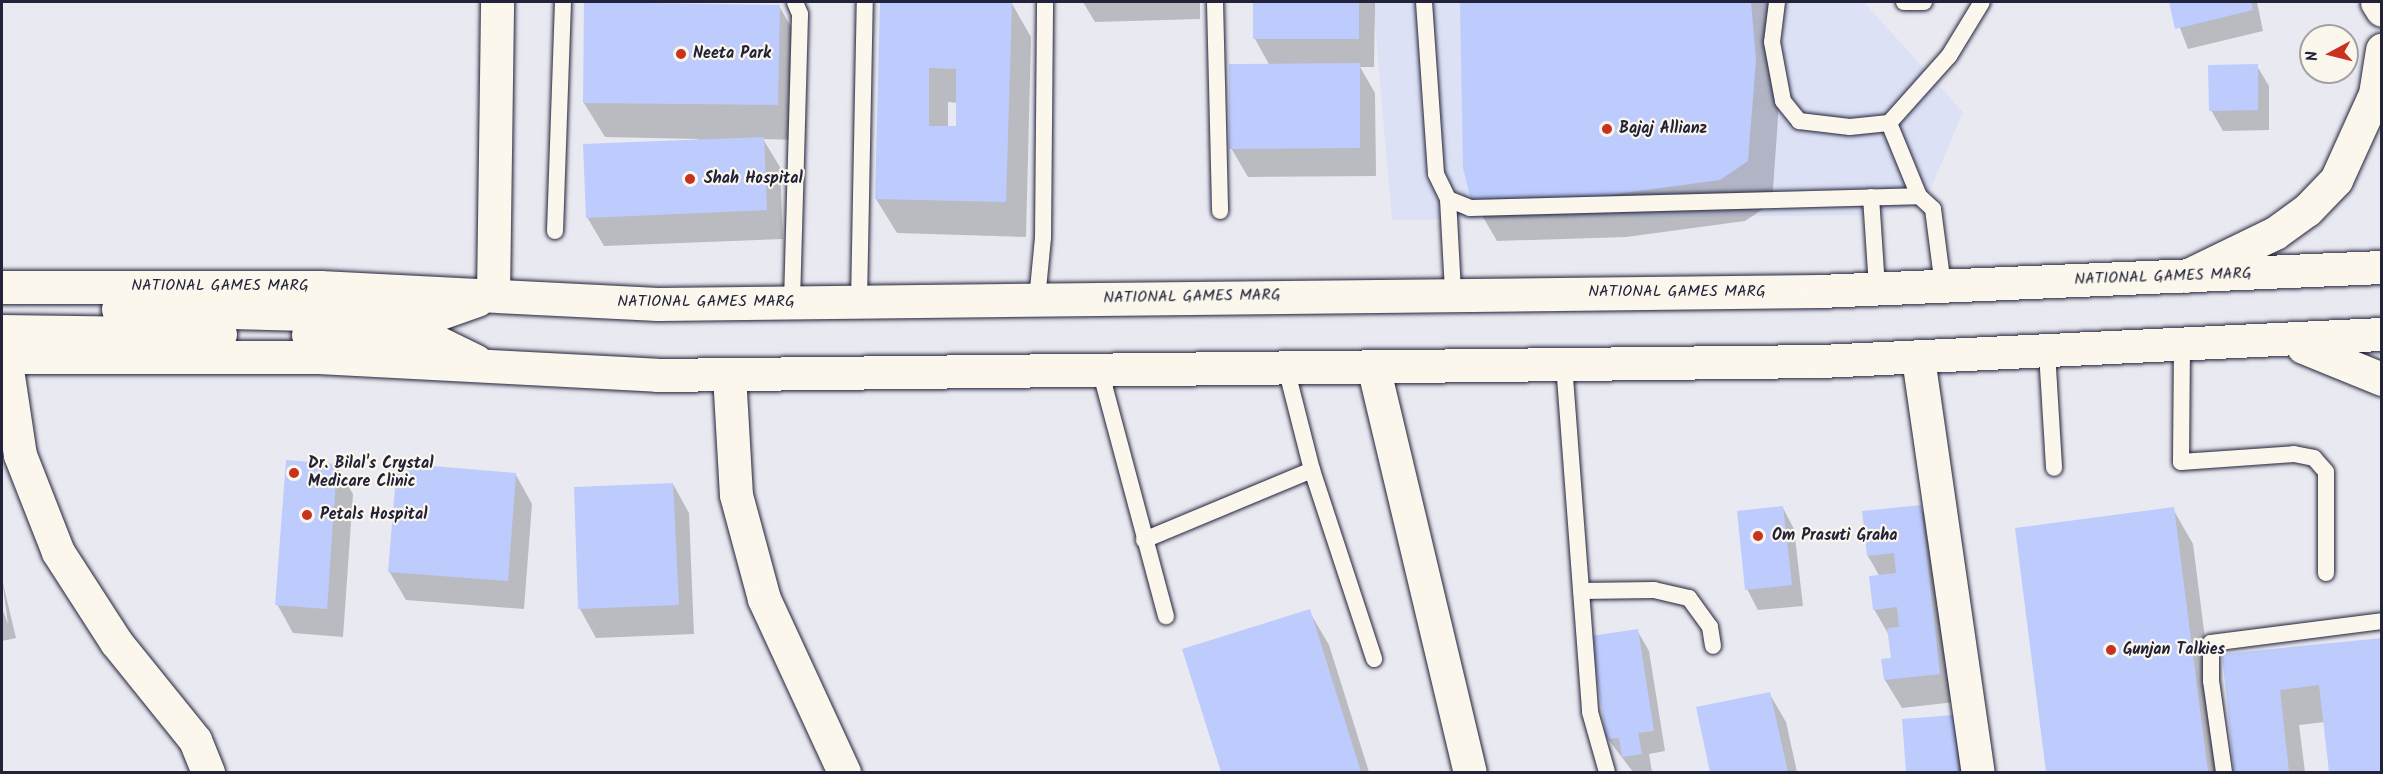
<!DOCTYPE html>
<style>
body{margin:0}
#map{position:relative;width:2383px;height:774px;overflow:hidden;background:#e9eaf1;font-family:Kalam,sans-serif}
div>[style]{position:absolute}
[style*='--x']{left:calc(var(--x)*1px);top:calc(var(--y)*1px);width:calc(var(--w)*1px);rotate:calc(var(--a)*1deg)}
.built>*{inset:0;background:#dce1f5}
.shadow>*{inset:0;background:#0003}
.building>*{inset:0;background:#beccfd}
.roads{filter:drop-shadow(0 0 2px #22223b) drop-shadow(0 0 2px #22223b)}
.service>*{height:16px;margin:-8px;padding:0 8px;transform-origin:8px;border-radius:8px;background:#fbf7ec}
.minor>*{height:33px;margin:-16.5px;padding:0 16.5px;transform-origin:16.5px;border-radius:16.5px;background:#fbf7ec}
.primary>*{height:33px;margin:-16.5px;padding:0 16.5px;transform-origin:16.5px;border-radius:16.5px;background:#fbf7ec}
.trunk>*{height:33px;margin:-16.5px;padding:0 16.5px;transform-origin:16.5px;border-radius:16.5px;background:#fbf7ec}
.dots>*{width:16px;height:16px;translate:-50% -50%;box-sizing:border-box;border:3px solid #fbf7ec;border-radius:50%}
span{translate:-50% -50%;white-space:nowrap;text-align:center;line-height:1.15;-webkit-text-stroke:4.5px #fbf7ec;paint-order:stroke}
.poi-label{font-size:16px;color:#22223b;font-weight:700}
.left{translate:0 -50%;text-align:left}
.street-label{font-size:16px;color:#22223b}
.frame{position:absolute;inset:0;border:3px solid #22223b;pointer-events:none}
.north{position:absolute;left:2299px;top:24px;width:60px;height:60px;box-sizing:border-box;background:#fbf7ec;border:2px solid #a4a2a5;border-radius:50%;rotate:263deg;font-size:16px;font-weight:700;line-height:24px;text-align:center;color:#22223b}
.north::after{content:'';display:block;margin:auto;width:21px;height:27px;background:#c8321e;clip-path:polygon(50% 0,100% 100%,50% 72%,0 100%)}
</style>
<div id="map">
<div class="built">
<div style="clip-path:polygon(1373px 2px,1864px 2px,1963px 112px,1925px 202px,1875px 215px,1392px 220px)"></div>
</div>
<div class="shadow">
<div style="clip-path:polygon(evenodd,882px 2px,1011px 2px,1031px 37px,1026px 237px,897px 233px,876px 199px,882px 2px,948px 102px,958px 103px,958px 127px,948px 128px,948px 102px)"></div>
<div style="clip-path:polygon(1083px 2px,1200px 2px,1200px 19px,1095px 22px)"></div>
<div style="clip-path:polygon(1255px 2px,1375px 2px,1374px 67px,1360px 67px,1375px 93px,1376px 176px,1248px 177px,1231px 148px,1270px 66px,1255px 39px)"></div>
<div style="clip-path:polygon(1461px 2px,1775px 2px,1779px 103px,1772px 203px,1745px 221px,1626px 237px,1497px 241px,1473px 200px,1464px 168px)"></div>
<div style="clip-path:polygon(2170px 2px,2257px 2px,2263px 31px,2188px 49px)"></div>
<div style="clip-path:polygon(779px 6px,799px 41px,798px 140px,763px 139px,780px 167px,783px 239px,604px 246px,587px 217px,699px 139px,605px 137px,584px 103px)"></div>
<div style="clip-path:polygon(2257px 66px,2269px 86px,2269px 130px,2223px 131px,2211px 110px)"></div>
<div style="clip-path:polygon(336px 465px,353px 494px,343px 637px,293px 633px,277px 604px)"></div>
<div style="clip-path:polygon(516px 475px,532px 504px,524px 609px,406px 600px,389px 571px)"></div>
<div style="clip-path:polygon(673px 484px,689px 513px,694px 634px,596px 638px,580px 609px,575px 488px)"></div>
<div style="clip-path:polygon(1920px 506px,1936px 535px,1955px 702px,1902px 708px,1885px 680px,1893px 659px,1890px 637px,1874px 609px,1880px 577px,1868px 556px)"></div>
<div style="clip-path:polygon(1783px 508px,1794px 529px,1803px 606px,1758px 610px,1747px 589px)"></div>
<div style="clip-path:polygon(2173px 509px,2193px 544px,2222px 772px,2047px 772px,2016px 529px)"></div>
<div style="clip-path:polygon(2px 579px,16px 638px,2px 641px,2px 608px,8px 624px)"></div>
<div style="clip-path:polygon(1309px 611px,1329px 645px,1369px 772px,1222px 772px,1184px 650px)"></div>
<div style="clip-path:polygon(1637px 630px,1649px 651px,1665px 751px,1649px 754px,1652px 772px,1633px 772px,1608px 739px)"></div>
<div style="clip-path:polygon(2382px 640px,2382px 772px,2331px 772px,2325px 722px,2299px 725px,2305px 772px,2236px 772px,2224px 656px)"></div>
<div style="clip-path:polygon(1769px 693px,1786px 722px,1797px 772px,1712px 772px,1698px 708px)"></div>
<div style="clip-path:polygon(1953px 717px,1972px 772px,1908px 772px,1903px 721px)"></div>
</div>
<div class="building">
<div style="clip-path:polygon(584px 2px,780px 5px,778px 105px,583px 103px)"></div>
<div style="clip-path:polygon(evenodd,880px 2px,1012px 2px,1006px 202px,875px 199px,880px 2px,929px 68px,956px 69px,956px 126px,929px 126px,929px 68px)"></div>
<div style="clip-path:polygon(1253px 2px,1359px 2px,1359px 39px,1253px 39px)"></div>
<div style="clip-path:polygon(1460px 2px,1751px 2px,1756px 60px,1748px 161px,1720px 180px,1601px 196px,1471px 200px,1463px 168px)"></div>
<div style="clip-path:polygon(2169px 2px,2251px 2px,2253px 10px,2175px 29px)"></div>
<div style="clip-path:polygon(1360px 63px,1360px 148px,1229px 149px,1229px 64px)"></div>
<div style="clip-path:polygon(2258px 64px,2258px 110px,2209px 111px,2208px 65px)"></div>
<div style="clip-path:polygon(764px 137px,767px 210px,586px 218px,583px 144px)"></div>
<div style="clip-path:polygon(286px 460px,337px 464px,327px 609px,275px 605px)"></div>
<div style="clip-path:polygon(397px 463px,516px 473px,508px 581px,388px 572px)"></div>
<div style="clip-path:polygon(673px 483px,679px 605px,578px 609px,574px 487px)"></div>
<div style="clip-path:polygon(1921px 505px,1940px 674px,1884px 680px,1881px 659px,1891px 658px,1887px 628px,1899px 627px,1897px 607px,1873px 610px,1869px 576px,1896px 573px,1894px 553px,1867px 556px,1862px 511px)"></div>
<div style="clip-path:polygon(1783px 506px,1792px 585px,1745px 590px,1737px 511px)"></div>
<div style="clip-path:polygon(2174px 507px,2208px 772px,2046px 772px,2015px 528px)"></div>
<div style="clip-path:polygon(1310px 609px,1361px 772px,1221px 772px,1182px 649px)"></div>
<div style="clip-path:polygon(1638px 629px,1654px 731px,1638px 733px,1642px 754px,1622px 757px,1619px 738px,1606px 739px,1591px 636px)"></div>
<div style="clip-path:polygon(2382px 638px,2382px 772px,2329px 772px,2319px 685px,2280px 690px,2289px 772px,2234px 772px,2222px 654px)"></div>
<div style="clip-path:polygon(1770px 692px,1788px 772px,1710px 772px,1696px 707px)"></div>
<div style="clip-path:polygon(1954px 715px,1958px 772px,1906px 772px,1902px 719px)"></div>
</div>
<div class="roads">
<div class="service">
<div style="--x:1215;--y:2;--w:209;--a:88.6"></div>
<div style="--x:1424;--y:2;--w:172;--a:86"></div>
<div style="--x:1436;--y:174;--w:28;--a:64"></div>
<div style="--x:1448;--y:199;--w:24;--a:22"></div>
<div style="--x:1470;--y:208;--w:449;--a:-1.5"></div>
<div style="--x:1777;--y:2;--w:40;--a:97.1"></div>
<div style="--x:1772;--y:42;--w:60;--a:79.4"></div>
<div style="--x:1783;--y:101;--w:26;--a:51"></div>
<div style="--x:1799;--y:121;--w:51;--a:6.7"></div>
<div style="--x:1850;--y:127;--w:39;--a:-6"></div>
<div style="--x:1889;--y:123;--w:90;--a:-48.2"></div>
<div style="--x:1949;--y:56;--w:63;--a:-58.6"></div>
<div style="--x:1904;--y:2;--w:20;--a:0"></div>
<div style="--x:1889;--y:123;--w:79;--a:67.7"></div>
<div style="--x:1919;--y:196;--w:19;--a:43"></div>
<div style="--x:1933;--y:209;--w:78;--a:82.6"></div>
<div style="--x:1871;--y:197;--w:91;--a:86.2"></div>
<div style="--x:1448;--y:199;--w:93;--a:86.9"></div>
<div style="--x:555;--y:231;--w:229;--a:-88"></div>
<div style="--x:1037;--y:300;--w:62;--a:-84.5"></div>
<div style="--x:1043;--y:238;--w:236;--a:-89.5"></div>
<div style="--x:792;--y:302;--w:288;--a:-88.4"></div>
<div style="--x:800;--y:14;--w:13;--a:-113"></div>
<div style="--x:859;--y:302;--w:300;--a:-88.9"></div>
<div style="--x:2182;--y:346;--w:116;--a:90.5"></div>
<div style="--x:2181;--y:462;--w:113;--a:-4"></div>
<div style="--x:2294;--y:454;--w:20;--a:11"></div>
<div style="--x:2314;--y:458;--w:18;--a:49"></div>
<div style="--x:2326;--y:472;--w:101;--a:90"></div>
<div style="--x:2047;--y:352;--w:116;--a:86.5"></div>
<div style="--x:1564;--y:364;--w:349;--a:85.7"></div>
<div style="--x:1590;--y:712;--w:62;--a:74.2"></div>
<div style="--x:1286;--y:368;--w:105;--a:75.7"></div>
<div style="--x:1312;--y:470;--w:199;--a:71.8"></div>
<div style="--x:1100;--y:370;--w:255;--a:75"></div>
<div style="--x:1144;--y:540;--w:182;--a:-22.6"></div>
<div style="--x:1581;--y:591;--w:73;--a:-0.8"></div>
<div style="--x:1654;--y:590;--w:36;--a:13"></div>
<div style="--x:1689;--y:598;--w:36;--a:54"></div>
<div style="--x:1710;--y:627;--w:19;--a:81"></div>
<div style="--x:2224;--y:772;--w:92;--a:-98.1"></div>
<div style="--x:2211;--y:681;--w:38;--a:-90"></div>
<div style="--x:2211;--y:643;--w:172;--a:-7.3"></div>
</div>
<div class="minor">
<div style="--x:493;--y:295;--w:293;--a:-89.2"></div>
<div style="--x:5;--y:356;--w:100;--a:81.4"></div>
<div style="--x:20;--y:455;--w:104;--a:68.6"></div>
<div style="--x:58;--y:552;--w:107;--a:57.2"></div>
<div style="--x:116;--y:642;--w:126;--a:51.1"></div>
<div style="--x:195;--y:740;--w:35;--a:68"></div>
<div style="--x:1918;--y:358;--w:418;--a:81.8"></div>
<div style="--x:1373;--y:366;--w:417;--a:76.6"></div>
<div style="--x:729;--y:374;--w:121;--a:86.7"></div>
<div style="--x:736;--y:495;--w:108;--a:74.9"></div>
<div style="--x:764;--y:599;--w:191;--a:65.2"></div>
</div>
<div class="primary">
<div style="--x:2;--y:287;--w:318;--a:0"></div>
<div style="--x:320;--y:287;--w:338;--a:2.9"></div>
<div style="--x:658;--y:304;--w:1161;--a:-0.64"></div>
<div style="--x:1819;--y:291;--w:564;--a:-2.44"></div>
<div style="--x:118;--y:309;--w:311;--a:1.5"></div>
<div style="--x:429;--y:317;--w:51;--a:-19.5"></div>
<div style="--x:2;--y:331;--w:218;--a:0.8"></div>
<div style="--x:308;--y:335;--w:121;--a:1.4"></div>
<div style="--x:429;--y:338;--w:52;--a:26.1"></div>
<div style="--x:2303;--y:347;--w:85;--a:22.1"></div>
<div style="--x:2;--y:357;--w:316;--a:0"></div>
<div style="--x:318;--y:357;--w:339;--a:3"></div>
<div style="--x:657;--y:375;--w:1164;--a:-0.69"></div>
<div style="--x:1821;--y:361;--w:562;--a:-2.76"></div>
</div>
<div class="trunk">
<div style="--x:2377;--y:2;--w:9;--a:58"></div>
<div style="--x:2186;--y:276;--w:99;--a:-25.8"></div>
<div style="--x:2275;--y:233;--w:39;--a:-36"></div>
<div style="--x:2307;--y:210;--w:42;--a:-46"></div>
<div style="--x:2336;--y:180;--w:94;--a:-65.6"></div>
<div style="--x:2375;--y:94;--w:45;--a:-81"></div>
</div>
</div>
<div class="dots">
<div style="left:681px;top:54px;background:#c8321e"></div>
<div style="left:1607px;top:129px;background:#c8321e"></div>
<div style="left:690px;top:179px;background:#c8321e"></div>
<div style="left:294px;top:473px;background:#c8321e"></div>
<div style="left:307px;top:515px;background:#c8321e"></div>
<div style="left:1758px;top:536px;background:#c8321e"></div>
<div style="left:2111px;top:650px;background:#c8321e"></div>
</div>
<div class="poi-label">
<span class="left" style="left:693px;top:54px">Neeta Park</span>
<span class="left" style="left:1619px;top:129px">Bajaj Allianz</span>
<span class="left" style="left:704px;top:179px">Shah Hospital</span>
<span class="left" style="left:308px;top:473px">Dr. Bilal's Crystal<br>Medicare Clinic</span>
<span class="left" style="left:320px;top:515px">Petals Hospital</span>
<span class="left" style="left:1772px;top:536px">Om Prasuti Graha</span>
<span class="left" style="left:2123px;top:650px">Gunjan Talkies</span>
</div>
<div class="street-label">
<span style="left:2163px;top:277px;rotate:-2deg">NATIONAL GAMES MARG</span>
<span style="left:220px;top:286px">NATIONAL GAMES MARG</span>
<span style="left:1677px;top:292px">NATIONAL GAMES MARG</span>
<span style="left:1192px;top:297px;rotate:-1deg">NATIONAL GAMES MARG</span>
<span style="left:706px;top:302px">NATIONAL GAMES MARG</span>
</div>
<div class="frame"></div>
<div class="north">N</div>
</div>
